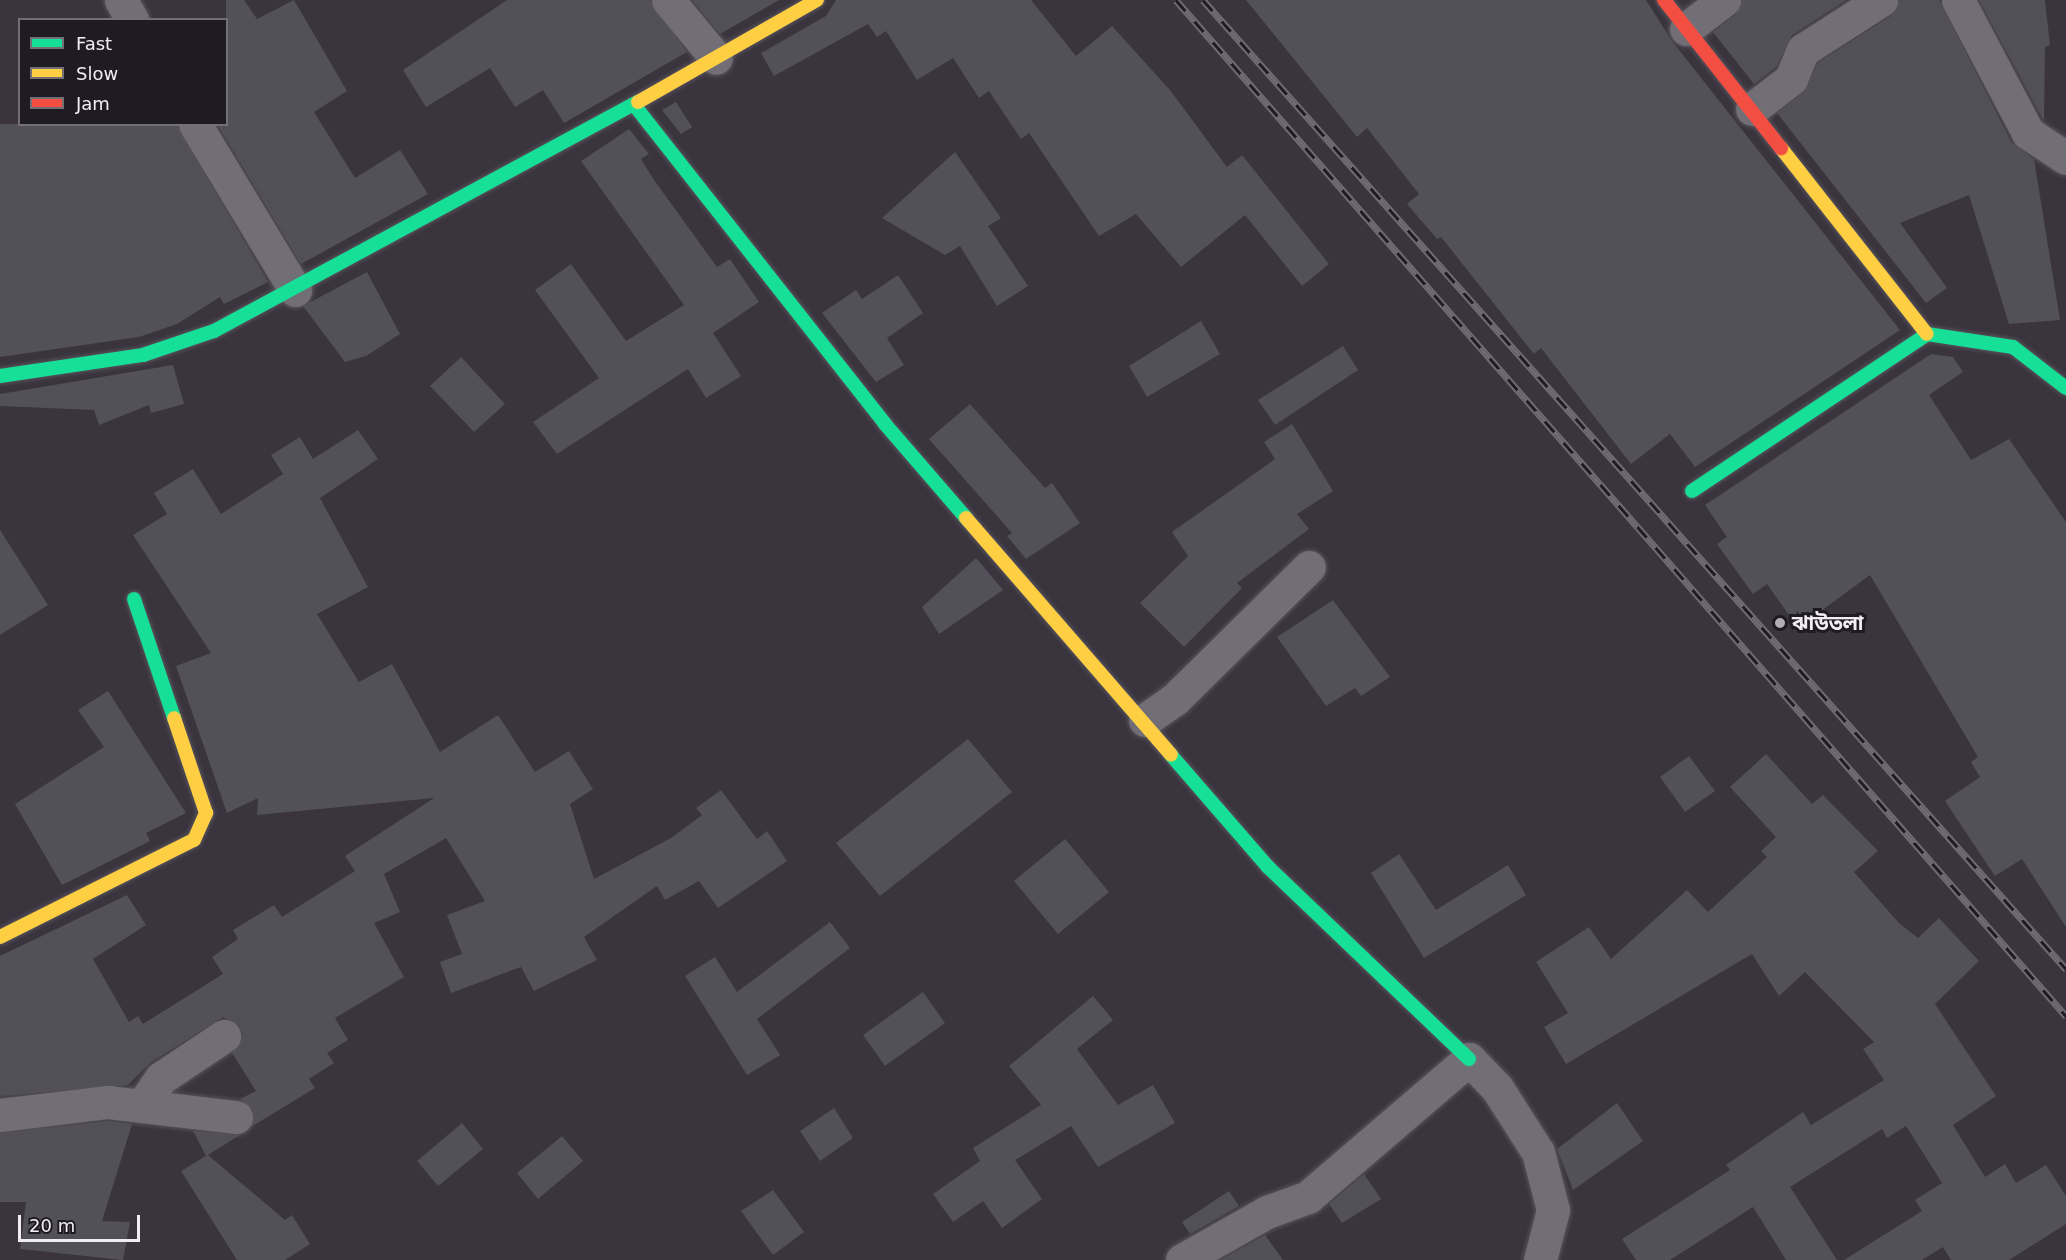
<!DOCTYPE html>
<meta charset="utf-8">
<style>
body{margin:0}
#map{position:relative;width:2066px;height:1260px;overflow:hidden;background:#39343e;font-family:"DejaVu Sans","Noto Sans Bengali",sans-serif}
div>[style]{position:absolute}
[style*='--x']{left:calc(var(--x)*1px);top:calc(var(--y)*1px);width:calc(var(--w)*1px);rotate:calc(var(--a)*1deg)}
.building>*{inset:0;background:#525058}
.roads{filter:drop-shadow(0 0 2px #57525b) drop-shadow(0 0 2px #57525b)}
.street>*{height:33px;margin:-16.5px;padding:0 16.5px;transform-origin:16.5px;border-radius:16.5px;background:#726e75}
.fast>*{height:14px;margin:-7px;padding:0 7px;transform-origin:7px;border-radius:7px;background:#16e098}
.slow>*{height:14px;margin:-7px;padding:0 7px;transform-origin:7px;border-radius:7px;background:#ffcf43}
.jam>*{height:14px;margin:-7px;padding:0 7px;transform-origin:7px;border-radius:7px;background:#f24e42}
.rail>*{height:7px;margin-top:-3.5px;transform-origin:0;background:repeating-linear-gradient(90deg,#1f1b22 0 14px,#6f6b72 0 28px);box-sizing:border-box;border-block:2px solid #6f6b72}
.dots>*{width:16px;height:16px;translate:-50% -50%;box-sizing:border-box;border:3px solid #1f1b22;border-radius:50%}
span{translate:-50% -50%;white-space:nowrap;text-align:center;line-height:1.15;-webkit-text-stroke:6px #1f1b22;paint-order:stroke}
.poi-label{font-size:20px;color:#f2ecf6;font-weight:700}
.left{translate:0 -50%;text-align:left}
.legend{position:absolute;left:18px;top:18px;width:210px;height:108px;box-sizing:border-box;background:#1f1b22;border:2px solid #736f77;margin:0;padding:8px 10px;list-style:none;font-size:18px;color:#f2ecf6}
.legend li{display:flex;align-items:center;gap:12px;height:30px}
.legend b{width:30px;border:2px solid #736f77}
.scale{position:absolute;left:18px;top:1215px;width:122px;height:27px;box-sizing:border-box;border:3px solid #f2ecf6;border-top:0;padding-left:8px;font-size:18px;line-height:21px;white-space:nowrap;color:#f2ecf6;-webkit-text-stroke:4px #1f1b22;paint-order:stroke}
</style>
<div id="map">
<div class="building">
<div style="clip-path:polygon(226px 0,244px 0,257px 19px,294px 0,347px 91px,314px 112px,355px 178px,400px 150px,428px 194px,301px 264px,217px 124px,226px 124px)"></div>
<div style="clip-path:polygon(507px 0,650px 0,687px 52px,564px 123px,543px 90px,515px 107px,490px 68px,426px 107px,403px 70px)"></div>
<div style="clip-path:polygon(692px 0,779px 0,720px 34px)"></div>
<div style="clip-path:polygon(836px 0,1031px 0,1076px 56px,1112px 26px,1170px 90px,1227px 167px,1242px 155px,1329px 264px,1302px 286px,1245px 215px,1181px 267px,1136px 214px,1099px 236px,1029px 133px,1021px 139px,989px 91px,979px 98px,953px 58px,917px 80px,886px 31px,877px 37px,868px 24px,774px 76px,761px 53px,826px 16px)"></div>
<div style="clip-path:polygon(1246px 0,1646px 0,1672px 41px,1900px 330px,1695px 467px,1670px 434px,1631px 464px,1541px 348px,1534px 354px,1441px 237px,1437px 239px,1407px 204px,1419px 194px,1367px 128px,1357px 137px)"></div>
<div style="clip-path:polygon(1742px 0,1846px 0,1792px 35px,1776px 67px,1754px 84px,1713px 32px,1736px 14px)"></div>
<div style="clip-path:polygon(1900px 0,1939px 0,2011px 142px,2034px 159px,2060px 320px,2009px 324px,1969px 195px,1900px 223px,1947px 288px,1926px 303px,1777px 113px,1803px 93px,1818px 63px,1891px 16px)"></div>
<div style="clip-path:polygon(1979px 0,2045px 0,2050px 45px,2045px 47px,2044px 121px)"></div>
<div style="clip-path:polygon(676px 102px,692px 127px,681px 134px,662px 110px)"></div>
<div style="clip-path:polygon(0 124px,176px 124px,268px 282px,224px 304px,220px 297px,177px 324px,139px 337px,0 357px)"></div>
<div style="clip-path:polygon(629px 129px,649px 154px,641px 159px,654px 180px,717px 267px,730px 259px,759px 302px,713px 333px,741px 376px,706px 398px,688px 369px,557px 454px,533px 422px,599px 378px,535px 290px,571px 264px,626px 341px,684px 305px,581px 161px)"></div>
<div style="clip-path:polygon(955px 152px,1001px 218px,988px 226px,1028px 286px,997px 306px,960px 246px,945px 255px,882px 218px)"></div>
<div style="clip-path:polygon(367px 272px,400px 334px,366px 356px,345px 362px,303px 306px)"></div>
<div style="clip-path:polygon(898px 275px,923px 313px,887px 338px,904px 365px,876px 382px,822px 313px,856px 290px,862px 299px)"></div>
<div style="clip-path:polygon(1201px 321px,1220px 354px,1147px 397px,1129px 366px)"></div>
<div style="clip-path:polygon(1343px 346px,1358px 370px,1275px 425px,1258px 400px)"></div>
<div style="clip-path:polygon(1931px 354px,1953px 357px,1963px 372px,1929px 395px,1971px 460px,2009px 439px,2066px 522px,2066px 927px,2022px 859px,1995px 876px,1945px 801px,1980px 777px,1971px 762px,1978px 757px,1870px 575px,1798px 628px,1767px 584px,1753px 594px,1717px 544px,1727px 537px,1705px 505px)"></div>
<div style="clip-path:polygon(461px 357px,505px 404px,474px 432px,430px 386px)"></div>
<div style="clip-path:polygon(173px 365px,184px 404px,151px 413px,149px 405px,99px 425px,94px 410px,0 406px,0 394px)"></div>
<div style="clip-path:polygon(970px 404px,1045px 488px,1052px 483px,1080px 523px,1026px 559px,1007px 536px,1012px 533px,929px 439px)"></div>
<div style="clip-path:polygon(1292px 424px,1333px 491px,1297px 514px,1309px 529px,1237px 583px,1242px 588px,1184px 647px,1140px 603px,1188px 556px,1172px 532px,1275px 459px,1264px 442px)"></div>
<div style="clip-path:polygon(358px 430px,378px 459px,320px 498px,368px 587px,317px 614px,359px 682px,392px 664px,440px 752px,498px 715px,535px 772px,569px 751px,593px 789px,570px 804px,594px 879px,671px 838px,702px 815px,696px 808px,721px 790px,757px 839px,767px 831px,787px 861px,718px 908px,699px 881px,665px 900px,657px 886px,584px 937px,597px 960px,534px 991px,521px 967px,451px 993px,440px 962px,462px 954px,447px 915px,485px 901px,446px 838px,384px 874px,400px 912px,374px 923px,404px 977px,335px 1018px,348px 1040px,327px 1053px,334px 1063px,309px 1079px,315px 1088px,251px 1127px,253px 1110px,240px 1099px,256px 1091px,232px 1053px,243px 1034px,239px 1025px,223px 1017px,151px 1062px,128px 1085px,0 1096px,0 956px,127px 895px,146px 925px,93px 959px,129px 1022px,138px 1016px,143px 1024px,223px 974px,212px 957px,238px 939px,233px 930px,274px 905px,282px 917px,355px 871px,345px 856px,434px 798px,257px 815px,258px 798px,227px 813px,176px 666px,211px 653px,133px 535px,167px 514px,154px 493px,193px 469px,221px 514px,283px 474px,271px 455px,300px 437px,313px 459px)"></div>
<div style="clip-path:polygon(0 530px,48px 605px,0 635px)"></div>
<div style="clip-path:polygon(976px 558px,1003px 590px,939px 634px,922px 607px)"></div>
<div style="clip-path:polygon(1333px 600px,1390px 677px,1361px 696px,1355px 688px,1326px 706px,1277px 637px)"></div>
<div style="clip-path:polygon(108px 691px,186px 813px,146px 833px,150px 841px,62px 885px,15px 804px,104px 747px,78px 710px)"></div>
<div style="clip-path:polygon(968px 739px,1012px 792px,880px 896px,836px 843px)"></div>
<div style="clip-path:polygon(1766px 754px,1812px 804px,1823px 795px,1878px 851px,1854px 872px,1899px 923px,1918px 938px,1939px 918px,1979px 961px,1935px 1004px,1996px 1096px,1953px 1125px,1985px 1177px,2005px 1164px,2016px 1183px,2046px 1165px,2066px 1196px,2066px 1224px,2009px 1260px,1951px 1260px,1943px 1247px,1922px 1260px,1844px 1260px,1922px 1211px,1915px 1200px,1942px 1183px,1906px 1126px,1887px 1138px,1882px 1129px,1790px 1187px,1837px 1260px,1786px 1260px,1753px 1207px,1670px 1260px,1636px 1260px,1622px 1239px,1730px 1170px,1726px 1165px,1803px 1112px,1811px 1125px,1884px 1080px,1863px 1049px,1874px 1042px,1805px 972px,1779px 996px,1752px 954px,1566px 1064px,1544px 1027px,1568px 1013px,1536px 962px,1589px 927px,1611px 959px,1687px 890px,1708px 912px,1767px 857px,1761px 851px,1776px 837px,1730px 787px)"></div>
<div style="clip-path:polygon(1689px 756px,1715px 791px,1685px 812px,1660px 777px)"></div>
<div style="clip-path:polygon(1065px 839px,1109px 892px,1058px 934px,1014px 881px)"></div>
<div style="clip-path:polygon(1399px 854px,1436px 910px,1508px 865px,1526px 895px,1424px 958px,1371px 873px)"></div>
<div style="clip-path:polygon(830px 922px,850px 948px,757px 1019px,780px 1055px,747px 1075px,685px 976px,715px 957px,737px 992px)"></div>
<div style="clip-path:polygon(923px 992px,945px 1023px,885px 1066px,863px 1035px)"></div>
<div style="clip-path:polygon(1093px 996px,1113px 1020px,1077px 1049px,1118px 1105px,1153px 1085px,1175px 1123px,1098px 1167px,1071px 1126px,1015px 1160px,1042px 1199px,1002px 1228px,983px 1201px,953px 1222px,933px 1194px,980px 1161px,973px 1148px,1041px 1105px,1009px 1066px)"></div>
<div style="clip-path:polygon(1617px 1103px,1643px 1141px,1573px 1190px,1557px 1149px)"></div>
<div style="clip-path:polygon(834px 1108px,853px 1138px,820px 1161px,800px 1131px)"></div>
<div style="clip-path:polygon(108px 1121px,132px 1124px,102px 1221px,130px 1222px,123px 1260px,20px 1249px,26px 1202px,0 1202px,0 1133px)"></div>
<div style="clip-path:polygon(462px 1123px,483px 1149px,438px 1186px,417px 1161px)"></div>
<div style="clip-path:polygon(193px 1131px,240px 1135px,208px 1155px,285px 1220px,292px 1215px,310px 1244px,285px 1260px,237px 1260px,181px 1171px,206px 1156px)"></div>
<div style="clip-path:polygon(562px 1136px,583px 1161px,538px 1199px,517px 1173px)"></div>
<div style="clip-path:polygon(1364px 1174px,1381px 1199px,1342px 1223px,1329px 1204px)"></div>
<div style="clip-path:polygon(773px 1190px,804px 1232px,773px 1255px,741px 1211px)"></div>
<div style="clip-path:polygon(1229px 1191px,1239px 1206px,1190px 1234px,1182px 1222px)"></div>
<div style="clip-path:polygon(1265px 1235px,1283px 1260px,1220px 1260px)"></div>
</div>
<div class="roads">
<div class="street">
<div style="--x:121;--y:0;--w:23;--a:61"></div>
<div style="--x:668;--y:0;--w:75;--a:50.4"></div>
<div style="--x:1958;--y:0;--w:150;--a:62.2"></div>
<div style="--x:2028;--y:133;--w:45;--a:33.3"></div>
<div style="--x:1686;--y:29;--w:48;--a:-37.3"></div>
<div style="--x:1752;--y:109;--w:49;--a:-37.6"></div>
<div style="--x:1791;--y:79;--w:31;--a:-68"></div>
<div style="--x:1803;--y:50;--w:93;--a:-32.7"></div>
<div style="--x:195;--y:124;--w:194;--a:58.9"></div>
<div style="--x:1145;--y:720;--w:37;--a:-35"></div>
<div style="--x:1175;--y:699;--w:188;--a:-44.6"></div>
<div style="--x:142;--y:1106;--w:34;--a:-56"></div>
<div style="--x:161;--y:1078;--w:76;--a:-33.7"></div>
<div style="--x:0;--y:1115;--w:109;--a:-6.9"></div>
<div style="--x:108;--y:1102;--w:129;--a:6.7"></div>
<div style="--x:1182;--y:1260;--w:98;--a:-29.5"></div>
<div style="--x:1267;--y:1212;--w:44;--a:-20.1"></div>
<div style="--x:1308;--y:1197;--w:212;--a:-40.6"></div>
<div style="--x:1469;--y:1059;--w:40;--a:46"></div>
<div style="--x:1497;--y:1088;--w:76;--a:57.4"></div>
<div style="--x:1538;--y:1152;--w:60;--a:75.5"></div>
<div style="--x:1553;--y:1210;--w:52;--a:104.6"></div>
</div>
<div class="fast">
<div style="--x:635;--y:106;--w:405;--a:51.8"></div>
<div style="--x:885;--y:424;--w:124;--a:49.2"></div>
<div style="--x:0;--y:376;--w:145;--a:-8.4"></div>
<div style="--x:143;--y:355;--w:75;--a:-18.7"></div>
<div style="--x:214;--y:331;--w:482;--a:-28.4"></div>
<div style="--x:1692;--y:491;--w:283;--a:-33.7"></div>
<div style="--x:1927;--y:334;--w:87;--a:8.6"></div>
<div style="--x:2013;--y:347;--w:67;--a:37.7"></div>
<div style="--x:134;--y:599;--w:126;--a:71.4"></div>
<div style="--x:1171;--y:755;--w:148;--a:49.1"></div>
<div style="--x:1268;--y:867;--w:278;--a:43.7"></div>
</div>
<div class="slow">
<div style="--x:638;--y:102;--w:206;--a:-29.7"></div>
<div style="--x:1781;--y:148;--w:236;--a:51.9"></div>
<div style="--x:966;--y:518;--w:313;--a:49.1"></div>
<div style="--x:0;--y:937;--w:217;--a:-26.6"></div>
<div style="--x:194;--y:840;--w:30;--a:-66"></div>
<div style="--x:206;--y:813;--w:100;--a:-108.6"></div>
</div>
<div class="jam">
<div style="--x:1664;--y:0;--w:189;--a:51.7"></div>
</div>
</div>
<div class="rail">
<div style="--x:1176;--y:0;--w:1351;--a:48.78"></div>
<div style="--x:1203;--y:0;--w:1298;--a:48.31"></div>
</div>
<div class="dots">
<div style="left:1780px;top:623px;background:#b1acb6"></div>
</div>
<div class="poi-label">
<span class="left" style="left:1792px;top:623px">ঝাউতলা</span>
</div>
<ul class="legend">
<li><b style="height:8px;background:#16e098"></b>Fast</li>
<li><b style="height:8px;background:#ffcf43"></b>Slow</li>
<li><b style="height:8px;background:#f24e42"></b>Jam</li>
</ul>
<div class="scale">20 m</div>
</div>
